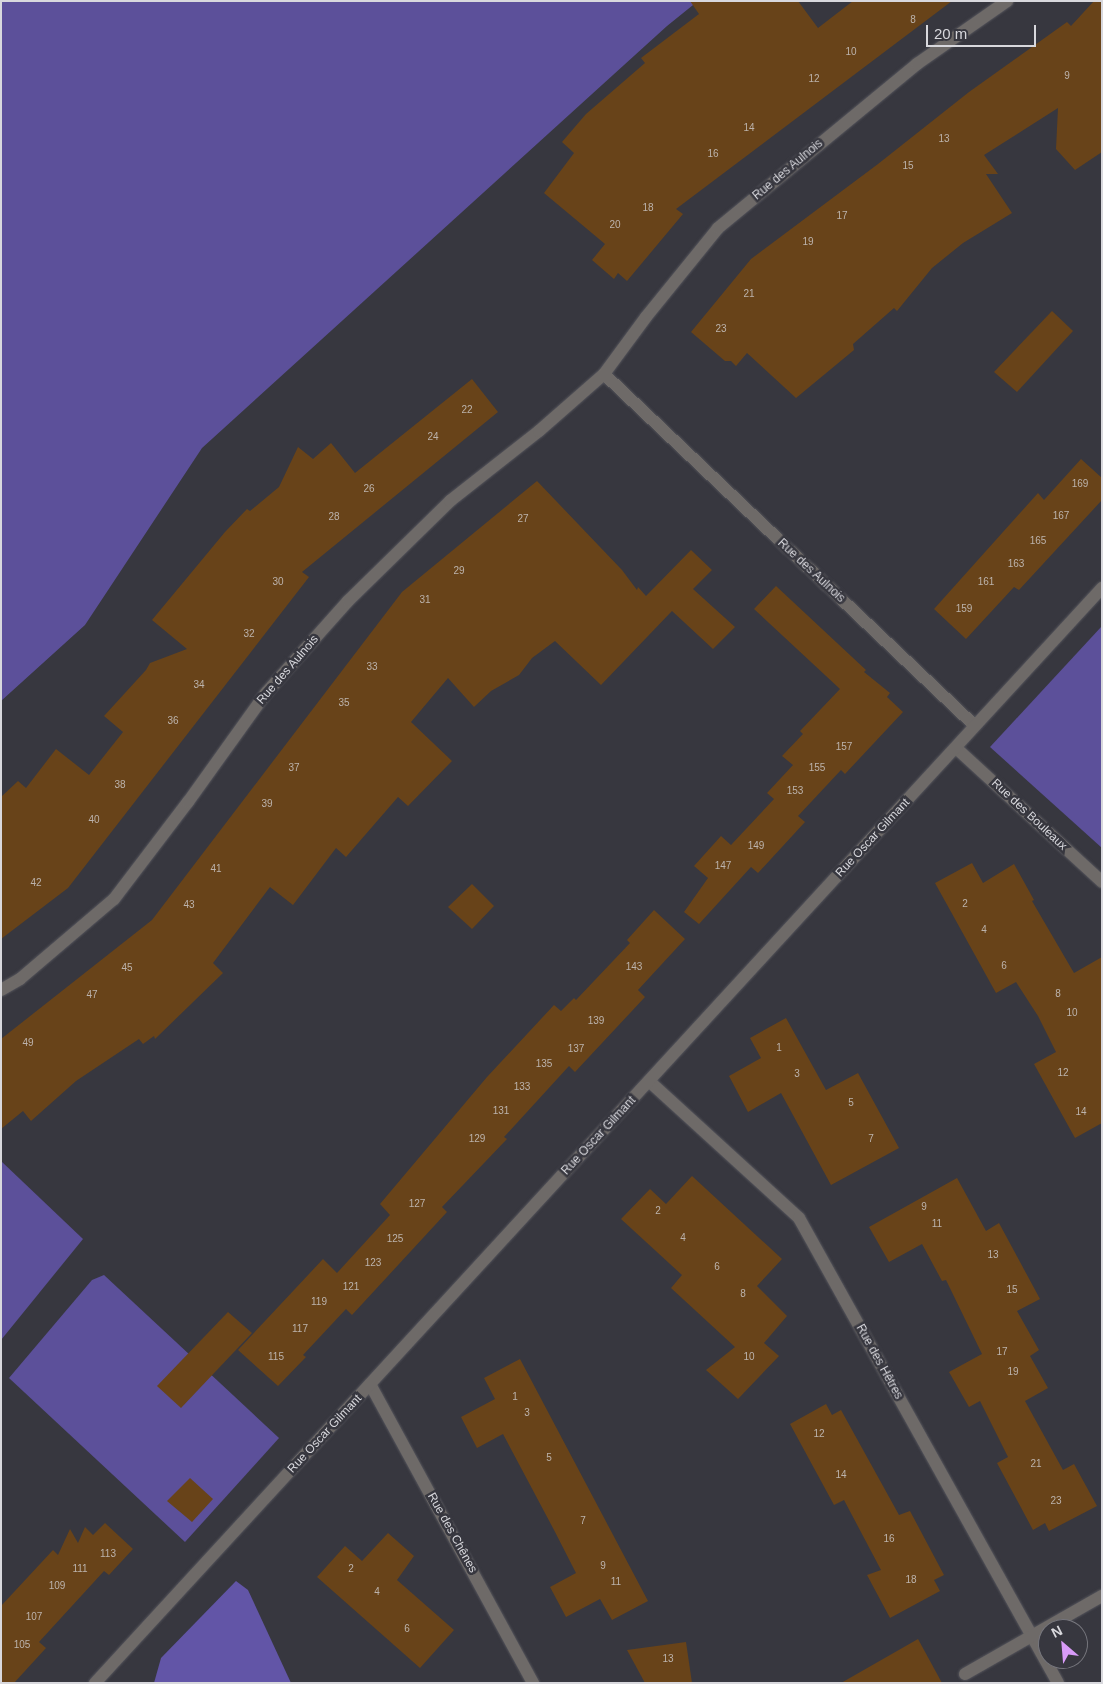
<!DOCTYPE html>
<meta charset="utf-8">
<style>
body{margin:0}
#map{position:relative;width:1103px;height:1684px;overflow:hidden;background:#37373f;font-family:Helvetica,sans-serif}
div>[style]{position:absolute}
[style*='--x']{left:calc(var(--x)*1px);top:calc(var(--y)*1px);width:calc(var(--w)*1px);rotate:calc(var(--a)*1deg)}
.green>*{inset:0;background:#5c509a}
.forest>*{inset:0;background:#6255a7}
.building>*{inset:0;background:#684319}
.roads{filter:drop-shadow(0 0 1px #54545b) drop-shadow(0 0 1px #54545b)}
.minor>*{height:12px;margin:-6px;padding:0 6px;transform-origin:6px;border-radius:6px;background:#6e6a68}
span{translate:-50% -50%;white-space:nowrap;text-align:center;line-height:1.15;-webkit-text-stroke:5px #37373f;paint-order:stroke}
.number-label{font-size:10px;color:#bcb3ac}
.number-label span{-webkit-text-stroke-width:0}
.street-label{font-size:12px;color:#d8d8dd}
.frame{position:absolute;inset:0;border:2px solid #d8d8dd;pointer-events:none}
.north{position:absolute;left:1038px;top:1619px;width:50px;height:50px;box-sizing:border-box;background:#37373f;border:1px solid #77777e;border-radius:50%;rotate:333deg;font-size:14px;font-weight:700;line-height:20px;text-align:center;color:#d8d8dd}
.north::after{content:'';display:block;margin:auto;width:18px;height:22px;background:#d89bf8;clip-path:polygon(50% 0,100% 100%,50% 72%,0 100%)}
.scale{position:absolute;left:926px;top:25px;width:110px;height:22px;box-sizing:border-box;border:2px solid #d8d8dd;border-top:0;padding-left:6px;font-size:15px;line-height:18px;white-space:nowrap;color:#d8d8dd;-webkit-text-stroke:4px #37373f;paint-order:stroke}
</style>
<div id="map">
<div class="green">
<div style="clip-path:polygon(1px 1px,698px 1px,667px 26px,202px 448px,85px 625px,1px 701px)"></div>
<div style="clip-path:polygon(1102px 626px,1102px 848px,990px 747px)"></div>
<div style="clip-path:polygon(1px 1161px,83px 1239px,1px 1340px)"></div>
<div style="clip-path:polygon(104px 1275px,279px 1438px,185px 1542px,9px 1378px,92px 1280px)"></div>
</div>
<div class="forest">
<div style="clip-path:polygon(236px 1581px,248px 1590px,291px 1683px,154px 1683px,161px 1658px)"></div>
</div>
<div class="building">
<div style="clip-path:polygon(690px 1px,798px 1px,818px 28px,853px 1px,952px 1px,676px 209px,683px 214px,627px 281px,618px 273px,614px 279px,592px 260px,605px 244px,544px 193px,574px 153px,562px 142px,586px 114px,645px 63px,641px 58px,699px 14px)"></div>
<div style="clip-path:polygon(1094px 1px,1102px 1px,1102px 152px,1075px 170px,1056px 149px,1058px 108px,984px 155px,998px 174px,986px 174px,1012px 213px,963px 243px,932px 268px,897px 311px,894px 308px,853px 344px,854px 350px,796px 398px,747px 353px,736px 366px,731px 361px,725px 361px,691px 332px,751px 259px,878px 164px,969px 92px,1067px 22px,1071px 26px)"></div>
<div style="clip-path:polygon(1052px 311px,1073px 331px,1017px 392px,994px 372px)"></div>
<div style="clip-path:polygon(472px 379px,498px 412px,302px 572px,309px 577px,68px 888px,1px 939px,1px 797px,18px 781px,26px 788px,56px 749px,89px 775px,123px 732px,104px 716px,146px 670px,150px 663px,187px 649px,152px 620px,225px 532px,247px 509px,250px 511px,279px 487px,298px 447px,313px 459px,331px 443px,355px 473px)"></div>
<div style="clip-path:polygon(1081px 459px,1102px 478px,1102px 500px,1019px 590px,1014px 587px,966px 639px,934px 609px,1038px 493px,1044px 500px)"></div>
<div style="clip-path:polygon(537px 481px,622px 570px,637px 590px,638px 587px,646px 596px,691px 550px,712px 570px,693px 589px,735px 627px,713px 649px,672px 611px,601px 685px,555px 641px,532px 658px,519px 675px,491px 691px,474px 707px,448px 678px,411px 722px,452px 761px,408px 806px,398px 797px,346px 857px,336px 848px,293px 905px,270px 887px,213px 963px,223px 973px,155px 1039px,154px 1036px,143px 1044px,139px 1039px,76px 1081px,31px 1121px,23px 1111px,1px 1129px,1px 1039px,152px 920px,402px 592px)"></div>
<div style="clip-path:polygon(776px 586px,866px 670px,864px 672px,890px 693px,887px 697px,903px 712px,845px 774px,841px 770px,798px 816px,805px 822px,758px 873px,751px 867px,699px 924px,684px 912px,708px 878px,694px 866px,721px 836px,731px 845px,774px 799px,767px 793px,793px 765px,782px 756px,803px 734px,800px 731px,840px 689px,754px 609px)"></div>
<div style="clip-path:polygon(972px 863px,983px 883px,1014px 864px,1034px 900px,1032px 901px,1074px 973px,1102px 957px,1102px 1123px,1075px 1138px,1034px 1064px,1056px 1052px,1038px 1016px,1016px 982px,996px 993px,935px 883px)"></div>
<div style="clip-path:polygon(472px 884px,494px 906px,472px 929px,448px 907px)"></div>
<div style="clip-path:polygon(654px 910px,685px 939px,638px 990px,645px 997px,575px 1072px,569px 1066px,504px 1137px,507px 1139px,442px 1207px,447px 1212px,352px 1315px,346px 1309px,303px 1355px,306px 1357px,278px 1386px,238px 1350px,323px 1259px,337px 1273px,390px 1215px,380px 1204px,487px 1077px,554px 1005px,561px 1011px,574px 998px,576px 1000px,630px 943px,627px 940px)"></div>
<div style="clip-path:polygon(786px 1018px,826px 1090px,858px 1073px,899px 1148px,831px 1185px,781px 1093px,748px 1112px,729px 1076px,761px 1058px,750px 1038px)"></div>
<div style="clip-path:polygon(692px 1176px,782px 1259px,757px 1286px,787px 1316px,764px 1343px,779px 1356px,738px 1399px,706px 1370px,735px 1347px,671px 1288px,682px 1275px,621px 1219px,650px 1189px,666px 1204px)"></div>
<div style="clip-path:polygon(957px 1178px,986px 1231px,999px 1223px,1040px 1299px,1017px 1311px,1039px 1350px,1030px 1356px,1048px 1388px,1025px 1401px,1063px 1470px,1074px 1464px,1097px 1506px,1049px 1531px,1045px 1523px,1033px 1530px,997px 1463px,1008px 1457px,980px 1401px,969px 1407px,949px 1372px,982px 1354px,946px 1280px,942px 1281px,922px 1244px,889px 1262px,869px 1227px)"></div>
<div style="clip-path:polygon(228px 1312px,252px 1333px,181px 1408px,157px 1386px)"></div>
<div style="clip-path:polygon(520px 1359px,648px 1601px,612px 1620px,600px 1599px,566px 1617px,550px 1587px,576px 1573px,554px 1530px,503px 1434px,477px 1448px,461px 1417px,495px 1399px,484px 1378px)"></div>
<div style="clip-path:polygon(826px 1404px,832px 1415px,841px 1410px,899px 1515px,910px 1511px,944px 1575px,934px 1580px,940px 1591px,890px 1618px,867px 1575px,881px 1570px,844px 1500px,834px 1505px,790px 1424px)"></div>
<div style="clip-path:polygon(190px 1478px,213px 1499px,192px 1522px,167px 1501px)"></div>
<div style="clip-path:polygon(105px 1523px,133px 1549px,109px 1575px,104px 1571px,39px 1642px,46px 1648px,14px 1683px,1px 1683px,1px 1606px,53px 1550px,58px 1555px,70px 1529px,78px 1543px,85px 1527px,93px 1535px)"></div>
<div style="clip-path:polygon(388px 1533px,414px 1556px,397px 1580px,454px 1630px,420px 1668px,317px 1577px,345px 1546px,362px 1561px)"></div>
<div style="clip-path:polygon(918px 1639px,942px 1683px,841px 1683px)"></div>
<div style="clip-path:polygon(686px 1642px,692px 1683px,645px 1683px,627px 1650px)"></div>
</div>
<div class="roads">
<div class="minor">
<div style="--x:604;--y:374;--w:71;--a:-53.6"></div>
<div style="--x:646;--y:317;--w:114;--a:-51"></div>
<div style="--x:718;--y:228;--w:258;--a:-39.5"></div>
<div style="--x:917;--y:64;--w:110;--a:-35"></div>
<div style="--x:956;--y:748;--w:198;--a:42.5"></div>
<div style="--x:1;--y:990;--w:22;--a:-30"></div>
<div style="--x:20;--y:979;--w:123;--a:-40.4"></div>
<div style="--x:114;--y:899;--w:122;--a:-52.7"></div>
<div style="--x:188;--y:802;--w:134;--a:-54.4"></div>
<div style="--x:266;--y:693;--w:123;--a:-48.3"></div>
<div style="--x:348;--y:601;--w:143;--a:-44.4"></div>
<div style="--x:450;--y:501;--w:113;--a:-38.2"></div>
<div style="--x:539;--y:431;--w:86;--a:-41.2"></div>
<div style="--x:604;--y:374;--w:511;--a:43.49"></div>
<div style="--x:649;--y:1081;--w:203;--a:42.4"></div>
<div style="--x:799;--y:1218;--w:532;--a:60.88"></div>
<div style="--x:370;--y:1384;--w:341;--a:61.4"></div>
<div style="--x:965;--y:1674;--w:158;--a:-29.7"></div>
<div style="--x:95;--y:1683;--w:1488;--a:-47.4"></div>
</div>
</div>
<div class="number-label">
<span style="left:913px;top:20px">8</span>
<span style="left:851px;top:52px">10</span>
<span style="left:1067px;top:76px">9</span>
<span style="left:814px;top:79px">12</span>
<span style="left:749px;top:128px">14</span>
<span style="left:944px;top:139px">13</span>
<span style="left:713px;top:154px">16</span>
<span style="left:908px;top:166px">15</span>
<span style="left:648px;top:208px">18</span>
<span style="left:842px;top:216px">17</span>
<span style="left:615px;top:225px">20</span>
<span style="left:808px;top:242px">19</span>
<span style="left:749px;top:294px">21</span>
<span style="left:721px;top:329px">23</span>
<span style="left:467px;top:410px">22</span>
<span style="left:433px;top:437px">24</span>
<span style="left:1080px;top:484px">169</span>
<span style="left:369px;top:489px">26</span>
<span style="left:1061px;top:516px">167</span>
<span style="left:334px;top:517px">28</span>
<span style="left:523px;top:519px">27</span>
<span style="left:1038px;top:541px">165</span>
<span style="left:1016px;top:564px">163</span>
<span style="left:459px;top:571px">29</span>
<span style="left:278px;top:582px">30</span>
<span style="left:986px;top:582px">161</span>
<span style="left:425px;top:600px">31</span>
<span style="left:964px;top:609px">159</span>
<span style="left:249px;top:634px">32</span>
<span style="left:372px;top:667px">33</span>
<span style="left:199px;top:685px">34</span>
<span style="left:344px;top:703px">35</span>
<span style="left:173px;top:721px">36</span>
<span style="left:844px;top:747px">157</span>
<span style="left:294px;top:768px">37</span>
<span style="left:817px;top:768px">155</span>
<span style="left:120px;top:785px">38</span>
<span style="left:795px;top:791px">153</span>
<span style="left:267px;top:804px">39</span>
<span style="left:94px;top:820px">40</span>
<span style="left:756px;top:846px">149</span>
<span style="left:723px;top:866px">147</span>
<span style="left:216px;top:869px">41</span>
<span style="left:36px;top:883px">42</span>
<span style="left:965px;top:904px">2</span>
<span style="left:189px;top:905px">43</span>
<span style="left:984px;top:930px">4</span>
<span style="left:1004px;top:966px">6</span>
<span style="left:634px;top:967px">143</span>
<span style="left:127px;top:968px">45</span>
<span style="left:1058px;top:994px">8</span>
<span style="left:92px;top:995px">47</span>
<span style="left:1072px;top:1013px">10</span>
<span style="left:596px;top:1021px">139</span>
<span style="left:28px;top:1043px">49</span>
<span style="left:779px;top:1048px">1</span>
<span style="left:576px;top:1049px">137</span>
<span style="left:544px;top:1064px">135</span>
<span style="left:1063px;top:1073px">12</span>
<span style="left:797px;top:1074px">3</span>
<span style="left:522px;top:1087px">133</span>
<span style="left:851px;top:1103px">5</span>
<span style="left:501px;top:1111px">131</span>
<span style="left:1081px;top:1112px">14</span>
<span style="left:477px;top:1139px">129</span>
<span style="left:871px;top:1139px">7</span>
<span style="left:417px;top:1204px">127</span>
<span style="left:924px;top:1207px">9</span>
<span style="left:658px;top:1211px">2</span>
<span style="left:937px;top:1224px">11</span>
<span style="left:683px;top:1238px">4</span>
<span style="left:395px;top:1239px">125</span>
<span style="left:993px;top:1255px">13</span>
<span style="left:373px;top:1263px">123</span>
<span style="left:717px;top:1267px">6</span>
<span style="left:351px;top:1287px">121</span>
<span style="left:1012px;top:1290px">15</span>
<span style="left:743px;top:1294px">8</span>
<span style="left:319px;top:1302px">119</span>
<span style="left:300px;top:1329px">117</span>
<span style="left:1002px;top:1352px">17</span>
<span style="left:276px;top:1357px">115</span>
<span style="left:749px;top:1357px">10</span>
<span style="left:1013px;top:1372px">19</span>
<span style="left:515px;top:1397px">1</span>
<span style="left:527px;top:1413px">3</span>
<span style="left:819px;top:1434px">12</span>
<span style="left:549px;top:1458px">5</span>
<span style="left:1036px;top:1464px">21</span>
<span style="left:841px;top:1475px">14</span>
<span style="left:1056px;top:1501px">23</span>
<span style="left:583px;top:1521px">7</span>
<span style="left:889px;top:1539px">16</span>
<span style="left:108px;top:1554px">113</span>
<span style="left:603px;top:1566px">9</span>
<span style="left:80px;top:1569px">111</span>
<span style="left:351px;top:1569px">2</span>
<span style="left:911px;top:1580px">18</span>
<span style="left:616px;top:1582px">11</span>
<span style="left:57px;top:1586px">109</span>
<span style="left:377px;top:1592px">4</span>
<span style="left:34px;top:1617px">107</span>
<span style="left:407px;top:1629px">6</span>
<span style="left:22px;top:1645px">105</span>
<span style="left:668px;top:1659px">13</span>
</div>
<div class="street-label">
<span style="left:788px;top:170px;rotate:-40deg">Rue des Aulnois</span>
<span style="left:811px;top:571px;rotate:43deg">Rue des Aulnois</span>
<span style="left:288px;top:670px;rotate:-49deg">Rue des Aulnois</span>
<span style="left:1029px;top:815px;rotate:43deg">Rue des Bouleaux</span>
<span style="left:873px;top:838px;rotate:-47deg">Rue Oscar Gilmant</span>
<span style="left:599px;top:1136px;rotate:-47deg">Rue Oscar Gilmant</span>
<span style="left:879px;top:1362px;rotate:61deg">Rue des Hêtres</span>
<span style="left:325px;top:1434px;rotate:-47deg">Rue Oscar Gilmant</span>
<span style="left:452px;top:1533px;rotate:61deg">Rue des Chênes</span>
</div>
<div class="frame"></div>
<div class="north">N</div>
<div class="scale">20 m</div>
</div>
